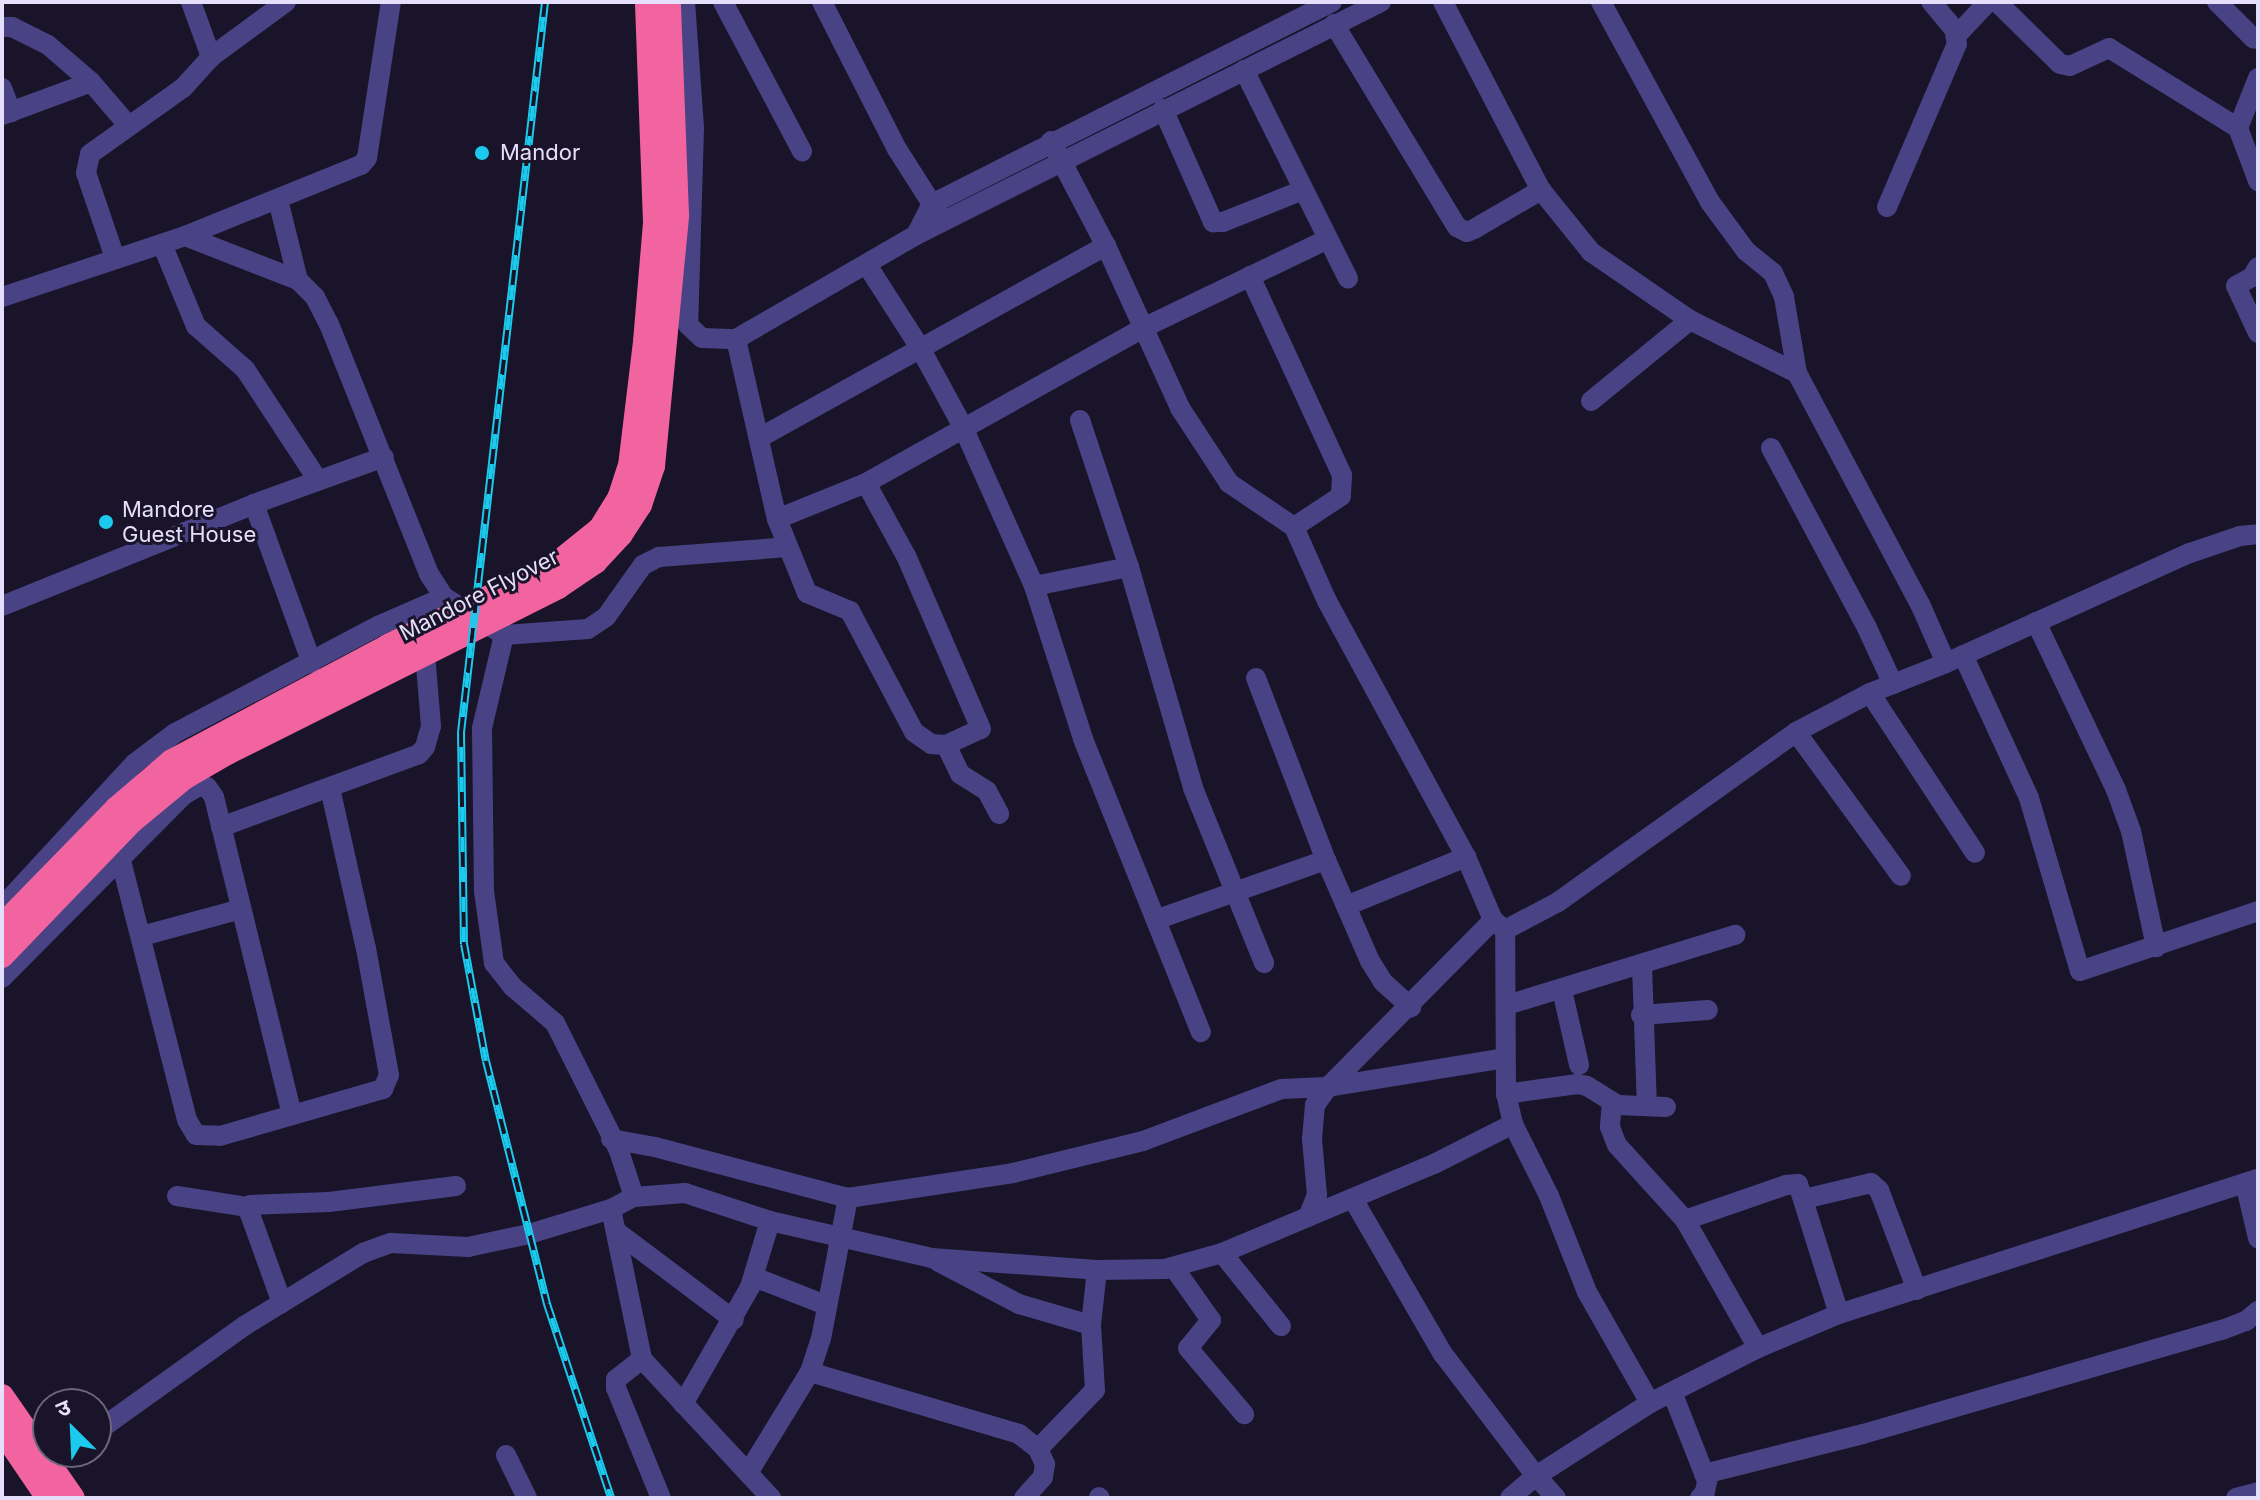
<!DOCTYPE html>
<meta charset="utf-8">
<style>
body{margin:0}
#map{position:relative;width:2260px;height:1500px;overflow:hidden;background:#19142a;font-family:Inter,"Noto Sans Devanagari",sans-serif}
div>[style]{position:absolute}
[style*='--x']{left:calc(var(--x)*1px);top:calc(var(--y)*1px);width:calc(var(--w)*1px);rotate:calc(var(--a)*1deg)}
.minor>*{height:20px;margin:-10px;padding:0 10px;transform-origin:10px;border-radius:10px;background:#494385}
.highway>*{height:24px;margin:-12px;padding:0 12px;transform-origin:12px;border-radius:12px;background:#f2649f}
.rail>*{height:8px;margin-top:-4px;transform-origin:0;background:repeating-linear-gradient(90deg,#19142a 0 15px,#1bcaec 0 30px);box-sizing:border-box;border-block:2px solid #1bcaec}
.dots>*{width:22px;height:22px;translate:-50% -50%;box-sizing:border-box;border:4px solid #19142a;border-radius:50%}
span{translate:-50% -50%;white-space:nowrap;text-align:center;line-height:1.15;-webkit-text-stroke:6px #19142a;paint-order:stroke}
.poi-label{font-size:22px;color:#e5dffc}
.left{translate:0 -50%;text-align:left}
.street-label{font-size:22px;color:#e5dffc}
.frame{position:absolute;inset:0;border:4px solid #e5dffc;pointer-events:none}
.north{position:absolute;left:32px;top:1388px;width:80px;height:80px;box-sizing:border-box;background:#19142a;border:2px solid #6b657e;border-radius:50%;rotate:336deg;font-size:22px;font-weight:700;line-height:32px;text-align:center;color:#e5dffc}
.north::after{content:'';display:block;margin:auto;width:28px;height:36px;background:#1bcaec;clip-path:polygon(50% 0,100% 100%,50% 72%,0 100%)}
</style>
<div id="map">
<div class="minor">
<div style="--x:191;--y:2;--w:59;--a:70"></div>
<div style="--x:685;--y:2;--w:126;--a:85.9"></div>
<div style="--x:694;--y:128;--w:197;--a:91.7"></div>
<div style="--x:688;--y:325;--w:19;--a:43"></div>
<div style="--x:702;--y:338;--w:34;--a:2"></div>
<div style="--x:736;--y:339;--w:208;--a:-30"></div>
<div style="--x:916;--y:235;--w:520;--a:-26.61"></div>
<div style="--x:723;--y:2;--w:169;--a:62.1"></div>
<div style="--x:822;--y:2;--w:165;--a:63"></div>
<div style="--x:897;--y:149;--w:78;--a:57.5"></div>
<div style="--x:1443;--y:2;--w:212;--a:62.5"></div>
<div style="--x:1541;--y:190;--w:80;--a:51.1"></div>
<div style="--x:1591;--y:252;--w:120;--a:34.5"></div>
<div style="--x:1690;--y:320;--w:119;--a:26.4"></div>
<div style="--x:1601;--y:2;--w:228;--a:61.4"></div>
<div style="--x:1710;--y:202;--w:61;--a:53.7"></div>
<div style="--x:1746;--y:251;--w:35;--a:39"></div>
<div style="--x:1773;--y:273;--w:26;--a:65"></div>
<div style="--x:1784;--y:297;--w:77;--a:80.3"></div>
<div style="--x:1797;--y:373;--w:262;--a:62"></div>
<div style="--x:1920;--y:604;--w:64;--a:66.2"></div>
<div style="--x:1997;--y:2;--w:88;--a:44.5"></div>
<div style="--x:2060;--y:64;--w:10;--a:11"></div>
<div style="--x:2070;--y:66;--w:43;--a:-24.8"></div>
<div style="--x:2109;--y:48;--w:152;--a:31.8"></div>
<div style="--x:2217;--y:2;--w:52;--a:45"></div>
<div style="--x:1334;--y:24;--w:237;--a:58.8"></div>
<div style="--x:1457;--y:227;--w:11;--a:27"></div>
<div style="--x:1467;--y:232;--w:8;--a:-23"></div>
<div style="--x:1474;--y:229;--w:78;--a:-30.2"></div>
<div style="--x:2;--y:27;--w:10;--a:0"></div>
<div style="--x:12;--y:27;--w:40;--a:26.6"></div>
<div style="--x:48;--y:45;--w:57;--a:40.7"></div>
<div style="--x:91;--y:82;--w:57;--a:49.3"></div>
<div style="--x:1957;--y:35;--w:45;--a:-46.8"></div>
<div style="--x:1244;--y:70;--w:233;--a:63.5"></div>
<div style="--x:2258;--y:78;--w:54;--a:111.8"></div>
<div style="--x:2238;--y:128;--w:57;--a:69.3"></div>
<div style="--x:2;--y:88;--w:26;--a:69"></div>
<div style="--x:1163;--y:109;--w:124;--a:66.1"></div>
<div style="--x:1213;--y:222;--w:10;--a:0"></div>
<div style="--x:1223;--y:222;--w:86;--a:-21.8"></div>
<div style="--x:2;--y:115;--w:95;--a:-20.3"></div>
<div style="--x:1051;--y:141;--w:119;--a:62.4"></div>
<div style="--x:1106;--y:246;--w:178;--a:65.4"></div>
<div style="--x:1180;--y:408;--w:90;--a:56.8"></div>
<div style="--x:1229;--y:483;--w:78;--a:34.1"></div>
<div style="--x:1294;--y:527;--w:81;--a:66"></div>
<div style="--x:1327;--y:601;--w:291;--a:61.5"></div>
<div style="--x:1466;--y:857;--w:69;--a:66.8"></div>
<div style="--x:1493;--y:920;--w:16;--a:40"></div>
<div style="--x:1505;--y:930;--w:60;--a:-27.8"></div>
<div style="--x:1558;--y:902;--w:292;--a:-35.5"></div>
<div style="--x:1796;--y:732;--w:84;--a:-27.8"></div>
<div style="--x:1870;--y:693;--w:82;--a:-21.5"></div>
<div style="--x:1946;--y:663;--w:268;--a:-24.3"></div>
<div style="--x:2190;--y:553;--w:53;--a:-18.8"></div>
<div style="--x:2240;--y:536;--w:18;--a:-6"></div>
<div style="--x:278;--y:200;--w:82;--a:76"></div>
<div style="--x:1887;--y:207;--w:177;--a:-66.8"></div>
<div style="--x:1957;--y:44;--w:15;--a:-101"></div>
<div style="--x:1954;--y:29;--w:35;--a:-130"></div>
<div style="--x:916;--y:235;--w:35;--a:-63"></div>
<div style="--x:932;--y:204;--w:448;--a:-26.8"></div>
<div style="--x:185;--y:236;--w:190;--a:-22"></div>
<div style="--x:361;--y:165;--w:9;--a:-49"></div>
<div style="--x:367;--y:158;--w:158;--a:-81.3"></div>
<div style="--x:162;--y:244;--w:89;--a:67.5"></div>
<div style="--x:196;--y:326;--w:65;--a:41.3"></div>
<div style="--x:245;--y:369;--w:133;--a:56.7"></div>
<div style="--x:115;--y:258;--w:90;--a:-108.8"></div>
<div style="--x:86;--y:173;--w:19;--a:-78"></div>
<div style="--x:90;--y:154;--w:114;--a:-35.4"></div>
<div style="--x:183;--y:88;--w:42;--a:-47.9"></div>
<div style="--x:211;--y:57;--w:93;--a:-36.3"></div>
<div style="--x:867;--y:265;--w:96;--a:57.3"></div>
<div style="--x:919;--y:346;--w:92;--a:61.5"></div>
<div style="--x:963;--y:427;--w:174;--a:65.9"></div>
<div style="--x:1034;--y:586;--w:161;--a:72.2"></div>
<div style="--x:1083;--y:739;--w:316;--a:68.1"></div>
<div style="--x:2258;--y:267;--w:12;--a:121"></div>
<div style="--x:2252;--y:277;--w:18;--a:151"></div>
<div style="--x:2236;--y:286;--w:52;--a:64.9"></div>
<div style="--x:1250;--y:276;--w:219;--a:65.2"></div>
<div style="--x:1342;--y:475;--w:21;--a:93"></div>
<div style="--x:1341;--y:496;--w:56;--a:146.6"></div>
<div style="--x:2;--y:297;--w:193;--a:-18.4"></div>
<div style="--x:185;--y:236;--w:121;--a:21.3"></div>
<div style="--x:298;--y:280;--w:24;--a:45"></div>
<div style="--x:315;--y:297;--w:30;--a:63"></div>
<div style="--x:329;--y:324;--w:269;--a:68.2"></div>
<div style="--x:429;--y:574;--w:27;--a:57"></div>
<div style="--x:444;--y:597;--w:71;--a:32.3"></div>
<div style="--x:504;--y:635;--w:96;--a:103.3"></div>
<div style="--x:482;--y:728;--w:163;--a:89.3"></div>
<div style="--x:484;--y:891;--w:73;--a:82.1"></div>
<div style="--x:494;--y:963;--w:31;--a:52"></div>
<div style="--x:513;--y:987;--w:55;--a:40.6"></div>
<div style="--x:555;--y:1023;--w:143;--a:63.4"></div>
<div style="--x:619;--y:1151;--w:48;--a:71.9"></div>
<div style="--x:736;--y:339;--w:185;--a:77.2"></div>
<div style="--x:777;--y:519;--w:80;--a:67.9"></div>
<div style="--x:807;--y:593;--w:47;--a:22.7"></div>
<div style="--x:850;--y:611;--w:137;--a:62.1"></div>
<div style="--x:914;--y:732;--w:21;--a:35"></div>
<div style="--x:931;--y:744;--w:15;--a:4"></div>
<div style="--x:946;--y:745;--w:38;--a:-25"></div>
<div style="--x:981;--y:729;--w:189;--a:-113.4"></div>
<div style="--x:906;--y:556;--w:83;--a:-118.7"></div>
<div style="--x:866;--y:483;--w:96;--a:158"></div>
<div style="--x:1591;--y:401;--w:128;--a:-39.3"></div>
<div style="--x:1080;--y:420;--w:155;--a:71.6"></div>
<div style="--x:759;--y:438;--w:397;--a:-29"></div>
<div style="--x:1771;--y:448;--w:204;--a:61.9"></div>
<div style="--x:1867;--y:628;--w:62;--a:65.1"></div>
<div style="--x:866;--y:483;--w:317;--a:-29.2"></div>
<div style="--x:1143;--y:328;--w:205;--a:-25.7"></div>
<div style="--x:254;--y:504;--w:169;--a:70"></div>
<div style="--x:1034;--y:586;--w:97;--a:-11.3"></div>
<div style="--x:1129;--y:567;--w:230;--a:73.8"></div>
<div style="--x:1193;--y:788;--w:189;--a:67.9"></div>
<div style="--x:2;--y:606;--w:272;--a:-22"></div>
<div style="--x:254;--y:504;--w:138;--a:-19.9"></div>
<div style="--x:2036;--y:622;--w:186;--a:64.5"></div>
<div style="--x:2116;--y:790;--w:44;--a:69.9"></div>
<div style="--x:2131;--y:831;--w:119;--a:77.8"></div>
<div style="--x:504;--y:635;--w:84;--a:-4.1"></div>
<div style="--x:588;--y:629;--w:22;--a:-34"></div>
<div style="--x:606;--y:617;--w:64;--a:-54.6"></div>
<div style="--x:643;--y:565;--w:18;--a:-27"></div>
<div style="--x:659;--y:557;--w:129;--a:-4.4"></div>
<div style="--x:1963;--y:655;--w:157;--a:65.2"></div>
<div style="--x:2029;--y:798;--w:180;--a:73.6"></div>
<div style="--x:2080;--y:971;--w:188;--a:-18.6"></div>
<div style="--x:1256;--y:678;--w:195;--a:69"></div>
<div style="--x:1870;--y:693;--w:191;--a:56.7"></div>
<div style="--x:1796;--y:732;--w:178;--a:53.9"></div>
<div style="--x:946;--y:745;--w:32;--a:64"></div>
<div style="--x:960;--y:774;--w:32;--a:32"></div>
<div style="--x:987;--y:791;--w:26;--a:62"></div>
<div style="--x:221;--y:827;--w:211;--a:-20.2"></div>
<div style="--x:419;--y:754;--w:9;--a:-49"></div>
<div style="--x:425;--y:747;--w:22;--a:-74"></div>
<div style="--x:431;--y:726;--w:85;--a:-94.7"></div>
<div style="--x:120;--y:857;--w:271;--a:75.7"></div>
<div style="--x:187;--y:1120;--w:17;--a:59"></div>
<div style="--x:196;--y:1135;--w:24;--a:2"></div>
<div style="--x:220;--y:1136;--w:170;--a:-16.1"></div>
<div style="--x:383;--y:1089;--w:15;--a:-67"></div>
<div style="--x:389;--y:1075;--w:128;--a:-100.3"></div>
<div style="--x:366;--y:949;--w:165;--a:-102.6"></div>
<div style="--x:1346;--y:906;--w:130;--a:-22.2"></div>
<div style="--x:2;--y:907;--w:196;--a:-47.3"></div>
<div style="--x:135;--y:763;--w:50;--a:-36.9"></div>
<div style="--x:175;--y:733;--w:229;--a:-27.8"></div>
<div style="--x:378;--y:626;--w:72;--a:-23.7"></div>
<div style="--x:1158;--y:919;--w:178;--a:-19.4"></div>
<div style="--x:1326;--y:860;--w:110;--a:66.5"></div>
<div style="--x:1370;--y:961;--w:25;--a:58"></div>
<div style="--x:1383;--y:982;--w:38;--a:42"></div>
<div style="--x:142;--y:936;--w:103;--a:-15.3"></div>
<div style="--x:1642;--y:965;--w:140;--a:88"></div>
<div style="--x:2;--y:978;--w:260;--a:-45.2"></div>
<div style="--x:185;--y:794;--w:16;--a:-30"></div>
<div style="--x:199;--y:786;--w:8;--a:7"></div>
<div style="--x:207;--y:787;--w:12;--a:55"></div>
<div style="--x:214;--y:797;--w:326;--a:76.2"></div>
<div style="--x:1562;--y:990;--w:77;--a:77.2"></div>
<div style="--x:1507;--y:1005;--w:239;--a:-17.1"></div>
<div style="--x:1641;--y:1015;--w:67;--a:-4.3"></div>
<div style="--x:1506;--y:1094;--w:72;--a:-8"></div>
<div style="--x:1577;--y:1084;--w:10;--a:11"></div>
<div style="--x:1587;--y:1086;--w:36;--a:32"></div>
<div style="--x:1618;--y:1105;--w:48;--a:2.4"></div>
<div style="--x:1612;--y:1102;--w:25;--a:95"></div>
<div style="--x:1610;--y:1127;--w:19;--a:69"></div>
<div style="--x:1617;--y:1145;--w:101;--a:47.8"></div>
<div style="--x:1685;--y:1220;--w:147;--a:60.3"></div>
<div style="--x:1513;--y:1124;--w:80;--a:63.4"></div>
<div style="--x:1549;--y:1196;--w:103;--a:68.4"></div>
<div style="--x:1587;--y:1292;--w:128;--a:60.4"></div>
<div style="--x:611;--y:1139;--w:45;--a:10.3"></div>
<div style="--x:655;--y:1147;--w:200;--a:14.8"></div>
<div style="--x:848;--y:1198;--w:167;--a:-8.6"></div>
<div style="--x:1013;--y:1173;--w:134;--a:-13.8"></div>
<div style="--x:1143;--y:1141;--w:147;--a:-20.6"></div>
<div style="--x:1281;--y:1089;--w:47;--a:-2.4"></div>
<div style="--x:1328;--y:1087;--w:179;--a:-9.3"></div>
<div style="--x:2245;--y:1183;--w:57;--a:76.7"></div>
<div style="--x:177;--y:1196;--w:72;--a:8.8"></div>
<div style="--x:1353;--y:1199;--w:179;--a:59.9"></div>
<div style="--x:1443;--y:1354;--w:153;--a:52.7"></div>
<div style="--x:1536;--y:1476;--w:34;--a:140"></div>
<div style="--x:1804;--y:1199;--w:69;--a:-13.4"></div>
<div style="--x:1871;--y:1183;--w:11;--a:41"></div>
<div style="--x:1879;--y:1190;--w:107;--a:69.2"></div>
<div style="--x:611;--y:1209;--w:153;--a:78.3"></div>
<div style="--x:642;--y:1359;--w:190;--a:47.1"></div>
<div style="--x:1308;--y:1217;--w:24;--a:-68"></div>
<div style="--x:1317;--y:1195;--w:56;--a:-95.1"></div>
<div style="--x:1312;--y:1139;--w:34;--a:-85"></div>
<div style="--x:1315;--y:1105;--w:22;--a:-54"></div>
<div style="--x:1328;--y:1087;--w:235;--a:-45.3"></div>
<div style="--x:1685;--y:1220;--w:107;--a:-19.1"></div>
<div style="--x:1786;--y:1185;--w:12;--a:-5"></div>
<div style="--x:1798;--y:1184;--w:136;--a:72.5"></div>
<div style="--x:617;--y:1232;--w:146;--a:36.9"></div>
<div style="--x:1222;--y:1253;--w:94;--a:51.1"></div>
<div style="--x:937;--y:1261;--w:93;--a:27.7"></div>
<div style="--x:1019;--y:1304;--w:75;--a:16.3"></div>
<div style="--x:1174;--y:1268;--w:64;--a:54.6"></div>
<div style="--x:1211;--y:1320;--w:36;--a:129"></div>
<div style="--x:1188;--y:1348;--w:87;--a:49.7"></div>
<div style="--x:754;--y:1277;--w:77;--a:21.3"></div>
<div style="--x:282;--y:1303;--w:95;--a:-109.8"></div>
<div style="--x:250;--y:1214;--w:9;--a:-90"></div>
<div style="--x:250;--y:1205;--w:79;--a:-2.2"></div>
<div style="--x:329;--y:1202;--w:128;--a:-7.2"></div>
<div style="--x:642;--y:1359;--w:33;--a:142"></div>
<div style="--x:616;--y:1379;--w:9;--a:90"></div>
<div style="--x:616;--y:1388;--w:119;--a:67.8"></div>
<div style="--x:810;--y:1372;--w:218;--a:16.5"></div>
<div style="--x:1019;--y:1434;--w:24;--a:38"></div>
<div style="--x:1038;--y:1449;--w:17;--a:65"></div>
<div style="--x:1045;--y:1464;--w:13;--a:99"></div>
<div style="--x:1043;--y:1477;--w:28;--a:132"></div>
<div style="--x:1672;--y:1392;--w:96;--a:68.5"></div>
<div style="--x:1707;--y:1481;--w:11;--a:100"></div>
<div style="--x:1705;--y:1492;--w:8;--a:130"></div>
<div style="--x:683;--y:1404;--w:135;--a:-60.2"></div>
<div style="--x:750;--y:1287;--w:69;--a:-73.1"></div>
<div style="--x:96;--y:1432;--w:182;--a:-35.6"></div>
<div style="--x:244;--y:1326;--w:140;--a:-31.5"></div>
<div style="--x:363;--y:1253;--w:30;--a:-20"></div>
<div style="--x:391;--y:1243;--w:77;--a:3"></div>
<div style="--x:468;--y:1247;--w:62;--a:-12"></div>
<div style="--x:529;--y:1234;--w:86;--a:-17"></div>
<div style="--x:611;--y:1209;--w:26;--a:-28"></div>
<div style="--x:634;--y:1197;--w:51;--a:-4.5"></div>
<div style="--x:685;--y:1193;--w:89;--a:18.2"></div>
<div style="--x:770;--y:1221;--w:165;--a:12.9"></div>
<div style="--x:931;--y:1258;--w:166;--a:4.1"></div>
<div style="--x:1097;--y:1270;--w:68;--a:-0.8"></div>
<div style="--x:1165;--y:1269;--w:59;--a:-15.7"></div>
<div style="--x:1222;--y:1253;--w:230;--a:-22.8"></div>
<div style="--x:1434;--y:1164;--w:89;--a:-26.9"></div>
<div style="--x:1513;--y:1124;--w:31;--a:-103"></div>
<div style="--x:1506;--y:1094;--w:164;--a:-90.3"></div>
<div style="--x:1038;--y:1449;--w:82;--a:-46"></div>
<div style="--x:1095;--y:1390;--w:65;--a:-93.5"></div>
<div style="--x:1091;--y:1325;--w:55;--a:-83.8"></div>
<div style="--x:506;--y:1455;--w:48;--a:64"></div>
<div style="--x:51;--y:1465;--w:22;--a:-36"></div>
<div style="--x:748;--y:1473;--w:119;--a:-58.5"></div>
<div style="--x:810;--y:1372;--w:35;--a:-72"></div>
<div style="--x:821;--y:1339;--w:144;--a:-79.2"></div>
<div style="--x:1704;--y:1474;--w:164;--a:-14.1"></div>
<div style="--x:1863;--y:1434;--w:374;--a:-16.2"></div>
<div style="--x:2222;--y:1330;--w:26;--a:-21"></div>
<div style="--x:2246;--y:1321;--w:16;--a:-40"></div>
<div style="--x:1099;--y:1497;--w:1;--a:45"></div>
<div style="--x:1556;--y:1498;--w:30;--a:-132"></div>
<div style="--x:1536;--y:1476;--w:135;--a:-32.6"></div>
<div style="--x:1650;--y:1403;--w:121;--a:-27"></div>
<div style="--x:1758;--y:1348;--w:88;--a:-22.8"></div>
<div style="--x:1839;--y:1314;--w:440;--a:-17.9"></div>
<div style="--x:2236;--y:1498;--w:23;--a:-15"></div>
</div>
<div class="highway">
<div style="--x:2;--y:926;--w:165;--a:-45.7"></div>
<div style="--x:117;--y:808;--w:72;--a:-40.5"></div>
<div style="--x:172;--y:761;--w:245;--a:-28"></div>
<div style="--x:388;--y:646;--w:186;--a:-25.9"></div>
<div style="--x:555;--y:565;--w:58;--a:-38.7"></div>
<div style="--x:600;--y:529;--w:36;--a:-58"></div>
<div style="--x:619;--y:499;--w:35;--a:-72"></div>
<div style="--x:630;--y:466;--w:125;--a:-83.1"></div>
<div style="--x:645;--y:342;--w:120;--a:-85.2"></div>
<div style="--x:655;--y:222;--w:220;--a:-92.1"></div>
<div style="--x:2;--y:956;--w:187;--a:-46.1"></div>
<div style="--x:132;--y:821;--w:67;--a:-39.6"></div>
<div style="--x:184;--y:778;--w:50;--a:-30.2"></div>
<div style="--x:227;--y:753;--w:370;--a:-26.6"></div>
<div style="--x:558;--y:587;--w:45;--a:-34"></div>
<div style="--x:595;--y:562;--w:38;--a:-47"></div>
<div style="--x:621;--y:534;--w:35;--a:-57"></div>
<div style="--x:640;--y:505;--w:41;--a:-71.6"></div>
<div style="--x:653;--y:466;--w:252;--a:-84.5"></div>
<div style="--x:677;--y:215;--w:213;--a:-92.2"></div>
<div style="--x:2;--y:1396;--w:124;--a:55.2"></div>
<div style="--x:2;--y:1430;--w:82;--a:55.9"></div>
</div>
<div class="rail">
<div style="--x:545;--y:2;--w:735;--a:96.56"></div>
<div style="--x:461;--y:732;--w:212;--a:89.2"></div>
<div style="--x:464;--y:944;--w:119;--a:79.4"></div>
<div style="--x:486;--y:1061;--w:251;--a:75.9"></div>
<div style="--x:547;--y:1304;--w:204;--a:71.7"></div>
</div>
<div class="dots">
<div style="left:482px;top:153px;background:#1bcaec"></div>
<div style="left:106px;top:522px;background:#1bcaec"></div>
</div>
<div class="poi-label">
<span class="left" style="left:500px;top:153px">Mandor</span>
<span class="left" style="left:122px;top:522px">Mandore<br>Guest House</span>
</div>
<div class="street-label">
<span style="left:479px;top:595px;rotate:-27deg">Mandore Flyover</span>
</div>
<div class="frame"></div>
<div class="north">उ</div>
</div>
